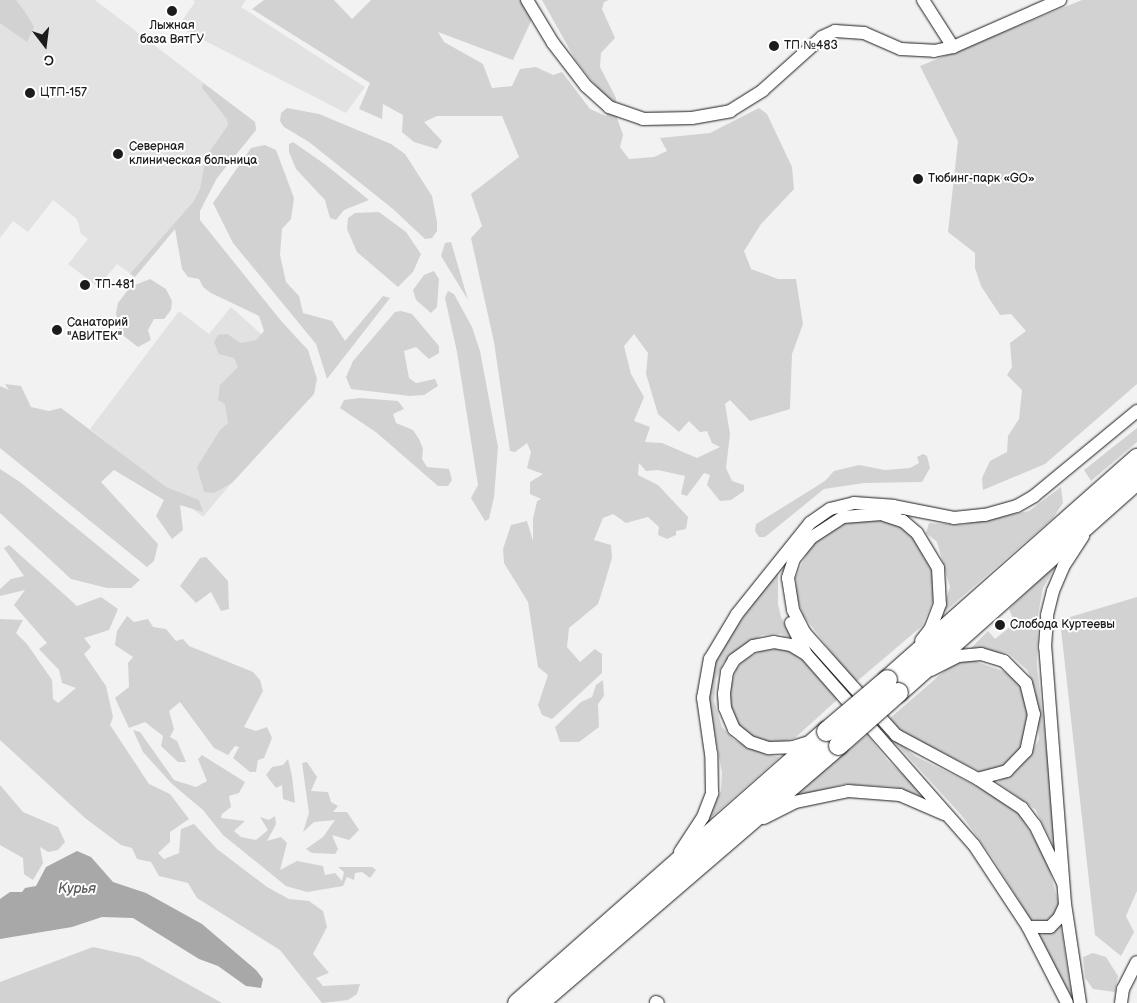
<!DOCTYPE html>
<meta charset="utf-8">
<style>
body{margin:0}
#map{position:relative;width:1137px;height:1003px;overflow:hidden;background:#f2f2f2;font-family:"Balsamiq Sans",sans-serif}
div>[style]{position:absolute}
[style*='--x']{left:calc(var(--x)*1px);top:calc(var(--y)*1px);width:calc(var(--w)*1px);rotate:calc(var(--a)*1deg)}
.built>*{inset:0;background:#e2e2e2}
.green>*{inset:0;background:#d2d2d2}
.water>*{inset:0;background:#a8a8a8}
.roads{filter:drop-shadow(0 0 1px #1c1c1c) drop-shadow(0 0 1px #1c1c1c)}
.minor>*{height:12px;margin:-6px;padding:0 6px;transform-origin:6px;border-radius:6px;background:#fff}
.highway>*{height:19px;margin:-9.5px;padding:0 9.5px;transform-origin:9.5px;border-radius:9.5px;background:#fff}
.bridges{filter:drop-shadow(0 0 1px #1c1c1c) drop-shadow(0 0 1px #1c1c1c)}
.highway-bridge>*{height:19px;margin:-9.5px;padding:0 9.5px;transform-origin:9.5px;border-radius:9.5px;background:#fff}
.dots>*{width:14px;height:14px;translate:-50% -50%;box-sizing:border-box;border:2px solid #fff;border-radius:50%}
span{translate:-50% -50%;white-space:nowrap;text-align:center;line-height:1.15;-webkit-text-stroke:4px #fff;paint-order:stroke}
.poi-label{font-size:12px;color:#1c1c1c}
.left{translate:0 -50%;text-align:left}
.water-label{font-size:14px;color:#5b5b5b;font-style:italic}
.north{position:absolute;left:20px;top:20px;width:50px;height:50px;-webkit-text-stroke:4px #fff;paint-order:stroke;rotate:165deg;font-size:14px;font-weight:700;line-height:20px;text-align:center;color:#1c1c1c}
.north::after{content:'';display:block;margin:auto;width:18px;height:22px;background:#1c1c1c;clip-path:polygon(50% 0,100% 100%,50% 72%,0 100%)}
</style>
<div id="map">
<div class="built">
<div style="clip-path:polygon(0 0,95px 0,255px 122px,256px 130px,135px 277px,117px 264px,98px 287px,68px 264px,88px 239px,81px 234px,77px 219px,53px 200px,28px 232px,13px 221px,0 238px)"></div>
<div style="clip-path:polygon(193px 0,246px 0,241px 7px,365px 87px,346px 113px,178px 27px,195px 2px)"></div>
<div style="clip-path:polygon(231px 307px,315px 383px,203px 517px,90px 429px,179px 311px,209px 334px)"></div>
</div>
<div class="green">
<div style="clip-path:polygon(0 0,16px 0,25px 12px,34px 27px,27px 42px,0 23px)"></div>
<div style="clip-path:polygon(evenodd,264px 0,334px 0,352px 19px,371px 0,525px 0,533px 17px,513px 60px,438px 32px,444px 42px,483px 64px,492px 88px,512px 86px,520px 69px,536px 67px,553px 75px,562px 72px,590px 109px,606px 116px,609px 103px,575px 59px,542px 0,609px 0,604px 2px,602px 9px,615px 38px,601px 53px,600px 67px,616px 98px,617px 118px,623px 135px,620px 147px,629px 159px,654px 157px,667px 151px,660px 138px,710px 133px,759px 108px,767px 114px,792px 167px,794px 189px,761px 224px,744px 251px,751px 269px,778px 279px,796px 279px,803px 324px,792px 354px,790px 409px,750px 421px,730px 400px,725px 404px,730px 434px,726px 468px,732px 481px,744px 485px,744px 491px,731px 500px,720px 501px,707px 485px,710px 475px,704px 473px,687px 496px,681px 494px,685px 476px,658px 470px,646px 471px,639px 463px,638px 475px,658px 485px,688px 517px,686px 529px,676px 531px,676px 535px,667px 539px,658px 535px,659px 527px,648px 517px,626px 523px,613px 514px,603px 518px,594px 540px,611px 545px,612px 558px,601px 595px,598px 604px,569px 628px,567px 647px,580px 662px,595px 649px,602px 654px,602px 673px,552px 719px,542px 715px,538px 705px,548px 675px,538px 667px,528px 602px,504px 563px,503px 549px,511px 525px,527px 521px,533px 541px,533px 519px,537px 501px,541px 499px,530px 494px,530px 482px,543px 474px,527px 468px,531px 452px,527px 443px,515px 452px,510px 451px,494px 342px,471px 238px,482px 226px,471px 194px,519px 157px,502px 116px,437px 116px,424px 122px,442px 141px,437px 149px,414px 142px,402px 132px,403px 115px,383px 104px,382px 119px,359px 109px,370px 83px,252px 9px,264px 0,634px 334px,648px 353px,646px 374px,658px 414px,679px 432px,689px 421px,700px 432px,707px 431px,712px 443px,720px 447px,697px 458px,662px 443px,645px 442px,650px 427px,634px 421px,644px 397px,631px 374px,624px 346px,634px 334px)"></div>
<div style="clip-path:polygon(1082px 0,1137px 0,1137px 384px,1045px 464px,983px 490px,982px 478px,990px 461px,1007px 452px,1008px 436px,1019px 419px,1022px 390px,1007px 375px,1012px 367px,1010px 343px,1026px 331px,1011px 314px,1000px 315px,981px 286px,975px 268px,975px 253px,948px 232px,958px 141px,920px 66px)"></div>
<div style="clip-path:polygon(203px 83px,255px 122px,256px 130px,217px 178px,200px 211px,200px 220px,282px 322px,308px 350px,317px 379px,314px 394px,232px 483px,214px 493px,204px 492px,197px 467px,220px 430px,228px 423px,225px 404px,218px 400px,220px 385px,238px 367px,234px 358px,219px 354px,214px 342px,218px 335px,227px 334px,241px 343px,256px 340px,264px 331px,259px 316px,211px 293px,203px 287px,199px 279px,188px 277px,182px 269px,175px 229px,135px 277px,130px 274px,194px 201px,200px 189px,206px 157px,228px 125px,227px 119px,202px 88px)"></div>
<div style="clip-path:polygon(287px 108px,319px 114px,391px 144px,405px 154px,432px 196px,437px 222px,437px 231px,432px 238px,425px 239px,393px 209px,309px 142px,284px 127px,280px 121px,281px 113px)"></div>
<div style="clip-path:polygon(293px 142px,326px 165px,369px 200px,344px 210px,336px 220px,330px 218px,325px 200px,296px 169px,289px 152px,289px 144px)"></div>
<div style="clip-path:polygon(265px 145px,276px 150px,294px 198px,291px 219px,282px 229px,280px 255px,286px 282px,299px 296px,303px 313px,332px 321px,345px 341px,383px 296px,390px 298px,327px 379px,316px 344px,233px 243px,213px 203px,251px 148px)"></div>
<div style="clip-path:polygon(379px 212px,406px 232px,421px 254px,413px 272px,398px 287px,357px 252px,347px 229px,348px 218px,355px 213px)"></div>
<div style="clip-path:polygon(451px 242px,468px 300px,441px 256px,445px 243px)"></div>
<div style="clip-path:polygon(434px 271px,439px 279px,437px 307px,431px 313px,416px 300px,413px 290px,424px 275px)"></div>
<div style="clip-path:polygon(150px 279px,166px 289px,172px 301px,171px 310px,164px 319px,154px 319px,148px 330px,151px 340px,138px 347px,120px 333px,116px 313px,118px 303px,130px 287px)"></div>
<div style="clip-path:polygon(448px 291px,454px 294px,472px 327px,480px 351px,498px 447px,494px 497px,489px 519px,485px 521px,471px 498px,478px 485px,457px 352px,445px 298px)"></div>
<div style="clip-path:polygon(401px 311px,412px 314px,439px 346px,439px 353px,429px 359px,416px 347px,404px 351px,409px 378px,416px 383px,435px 379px,438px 386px,424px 395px,410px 396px,351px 389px,346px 377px,353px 361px,395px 312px)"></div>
<div style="clip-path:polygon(5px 384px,21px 386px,31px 407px,49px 411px,61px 408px,166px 487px,199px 500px,203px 512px,180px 505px,183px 530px,172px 539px,156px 516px,164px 500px,114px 470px,101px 482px,158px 544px,154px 561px,147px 567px,0 448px,0 386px,9px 390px)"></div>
<div style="clip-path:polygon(360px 398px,398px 401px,404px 409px,393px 414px,396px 423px,413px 430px,419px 439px,423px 449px,422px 459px,427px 467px,449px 469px,452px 480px,448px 486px,438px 486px,377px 433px,340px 408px,344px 400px)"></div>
<div style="clip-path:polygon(1137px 428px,1137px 442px,1091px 481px,1084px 470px)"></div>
<div style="clip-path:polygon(923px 454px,927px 456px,930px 468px,922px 482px,864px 483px,824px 489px,765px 537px,759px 537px,755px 531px,756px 524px,825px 481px,834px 471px,859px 465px,885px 470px,910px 468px,919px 463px,917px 457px)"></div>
<div style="clip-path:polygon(0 469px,20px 482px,140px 580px,131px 588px,107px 588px,71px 579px,0 513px)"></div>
<div style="clip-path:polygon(1061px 487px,1063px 503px,1053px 518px,941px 615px,950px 587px,937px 542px,926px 533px,929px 523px,961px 525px,1029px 511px)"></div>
<div style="clip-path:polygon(876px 518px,902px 527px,913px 537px,931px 566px,935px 596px,922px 626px,855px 683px,803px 615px,797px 598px,796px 577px,809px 548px,818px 539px,844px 521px)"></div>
<div style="clip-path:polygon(9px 545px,77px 606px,101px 597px,118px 609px,109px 630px,84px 638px,91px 647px,84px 654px,106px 686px,113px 717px,110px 725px,149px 784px,170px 794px,189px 819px,170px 832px,170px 842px,158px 853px,164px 859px,179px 853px,181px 829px,194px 824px,217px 849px,267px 887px,289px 899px,309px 901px,323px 911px,327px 927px,313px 954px,329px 973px,316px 978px,323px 986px,360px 984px,357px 994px,348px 1000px,322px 1003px,280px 950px,197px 898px,188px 883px,159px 876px,151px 862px,137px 859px,132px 848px,121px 845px,85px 818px,0 740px,0 619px,23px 620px,16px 633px,27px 644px,52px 680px,53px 699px,58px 703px,76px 688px,62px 683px,59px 670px,39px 649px,47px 643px,14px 605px,25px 590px,0 596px,0 589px,11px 579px,24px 576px,4px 548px)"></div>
<div style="clip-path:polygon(206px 557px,228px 581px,229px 609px,221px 611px,211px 592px,196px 603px,180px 586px,200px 558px)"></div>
<div style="clip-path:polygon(1058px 562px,1043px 588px,1038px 615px,1037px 666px,1059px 856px,1035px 809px,997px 782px,1014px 773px,1030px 756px,1039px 739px,1035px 689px,1027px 670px,1008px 653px,968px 651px,988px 631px,995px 639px,1015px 623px,1009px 609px)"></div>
<div style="clip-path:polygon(778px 570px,778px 604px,781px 617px,793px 639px,781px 634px,762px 635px,737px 650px,723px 663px,716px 679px,714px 701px,722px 727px,734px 740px,764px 754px,780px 757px,708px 820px,721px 791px,722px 773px,708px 695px,715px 656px)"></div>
<div style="clip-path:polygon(1137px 597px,1137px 891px,1126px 916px,1134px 932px,1121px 956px,1095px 935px,1060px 620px)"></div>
<div style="clip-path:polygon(127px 616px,134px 622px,148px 619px,153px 627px,166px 629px,176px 641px,183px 639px,189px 646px,253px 672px,260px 680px,263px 691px,244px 727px,256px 731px,267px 727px,272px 738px,264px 758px,258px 760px,256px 772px,250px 772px,233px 758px,239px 747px,235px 746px,228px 755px,214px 748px,180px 702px,169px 711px,174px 729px,170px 737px,177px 741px,186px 762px,178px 762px,161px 746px,163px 736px,145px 722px,129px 728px,115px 698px,129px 687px,128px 663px,133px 657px,115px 645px,117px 631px)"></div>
<div style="clip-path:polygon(777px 649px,792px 651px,804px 658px,839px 698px,795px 738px,771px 745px,754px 739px,737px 725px,728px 697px,736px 669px,745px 659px,761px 651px)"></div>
<div style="clip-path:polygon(969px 659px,1003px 671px,1018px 682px,1028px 699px,1029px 716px,1022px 746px,1011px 762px,983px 773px,900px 731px,889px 719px,949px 667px)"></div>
<div style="clip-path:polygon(603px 680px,604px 696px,598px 704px,599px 727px,579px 742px,560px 742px,555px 727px,581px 702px,592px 697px,596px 685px)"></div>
<div style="clip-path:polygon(880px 726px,915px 756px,1002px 799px,1019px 813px,1047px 860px,1059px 905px,1056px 913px,1046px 921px,1031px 920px,992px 857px,962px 816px)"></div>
<div style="clip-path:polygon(133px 730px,140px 732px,174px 780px,196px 787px,207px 781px,198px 759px,202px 755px,245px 782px,239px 793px,229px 796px,231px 807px,222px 814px,221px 818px,245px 821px,234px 831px,241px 837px,256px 840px,268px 830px,260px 817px,269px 820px,275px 816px,276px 824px,267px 841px,281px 837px,287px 843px,280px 870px,297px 861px,323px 866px,325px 875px,335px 873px,342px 881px,344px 872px,338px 867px,372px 867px,376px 870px,370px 878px,362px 872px,355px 873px,354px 880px,347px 877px,343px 886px,307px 892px,286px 886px,223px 835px,203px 810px,172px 784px,143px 752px)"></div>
<div style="clip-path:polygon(867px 735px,888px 761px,931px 800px,896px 787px,844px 784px,787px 799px)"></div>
<div style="clip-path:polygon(288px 759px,292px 776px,295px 803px,283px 799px,282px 785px,276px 788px,266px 775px,272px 767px,283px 765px)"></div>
<div style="clip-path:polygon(307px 762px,317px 777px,311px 791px,328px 792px,331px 802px,338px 806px,333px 812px,347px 812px,359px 830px,349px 840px,332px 835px,338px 849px,335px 854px,312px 853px,306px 849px,323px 837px,335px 820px,314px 822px,303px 832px,309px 813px,302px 763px)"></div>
<div style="clip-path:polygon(0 785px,23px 812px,58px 827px,65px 842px,58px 850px,48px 852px,40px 847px,43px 863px,33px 880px,24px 874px,23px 858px,0 845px)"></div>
<div style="clip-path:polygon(1061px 926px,1069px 979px,1075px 1003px,1038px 936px)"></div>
<div style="clip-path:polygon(93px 947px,139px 957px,222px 1003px,0 1003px,0 982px)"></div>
<div style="clip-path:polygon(1093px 953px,1106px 957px,1118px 976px,1115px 992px,1093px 989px,1085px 978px,1083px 957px)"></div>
</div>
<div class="water">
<div style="clip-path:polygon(77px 851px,91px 857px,113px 882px,146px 893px,202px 924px,256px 970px,263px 979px,261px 988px,246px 986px,218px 966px,199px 959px,133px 918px,102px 917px,72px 927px,0 939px,0 899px,10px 892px,22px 892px,25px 888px,36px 886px,46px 867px)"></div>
</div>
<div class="roads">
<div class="minor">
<div style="--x:527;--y:0;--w:50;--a:58.8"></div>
<div style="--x:553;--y:43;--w:54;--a:52.5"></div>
<div style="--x:586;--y:86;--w:31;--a:42"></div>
<div style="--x:609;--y:107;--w:36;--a:19"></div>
<div style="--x:643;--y:119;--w:49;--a:-1.2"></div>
<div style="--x:692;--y:118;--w:39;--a:-10"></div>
<div style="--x:730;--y:111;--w:39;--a:-32"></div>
<div style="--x:763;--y:90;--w:79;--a:-41.9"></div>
<div style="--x:822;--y:37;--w:14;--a:-25"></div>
<div style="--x:835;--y:31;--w:29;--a:4"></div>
<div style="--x:864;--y:33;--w:40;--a:23.4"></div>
<div style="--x:901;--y:49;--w:33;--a:3"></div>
<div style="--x:934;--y:51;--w:19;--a:-12"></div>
<div style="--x:953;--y:47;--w:117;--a:-23.7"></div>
<div style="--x:923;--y:0;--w:56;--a:57.4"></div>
<div style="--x:895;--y:513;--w:52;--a:175.6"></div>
<div style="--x:843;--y:517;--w:38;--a:147"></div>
<div style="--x:811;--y:538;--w:27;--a:129"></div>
<div style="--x:794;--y:559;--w:20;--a:108"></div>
<div style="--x:788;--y:578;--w:32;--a:81"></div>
<div style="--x:793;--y:610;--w:25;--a:63"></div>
<div style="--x:804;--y:632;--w:138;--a:48.2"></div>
<div style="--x:896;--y:735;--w:93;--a:28.2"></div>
<div style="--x:978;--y:779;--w:53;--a:33.4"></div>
<div style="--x:1022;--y:808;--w:21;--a:53"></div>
<div style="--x:1035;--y:825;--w:64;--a:64.2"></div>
<div style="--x:884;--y:515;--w:20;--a:18"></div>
<div style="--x:903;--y:521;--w:18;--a:41"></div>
<div style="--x:917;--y:533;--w:41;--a:59"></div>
<div style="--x:938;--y:568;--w:36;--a:87"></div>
<div style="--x:940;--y:604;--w:26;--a:111"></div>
<div style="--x:931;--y:628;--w:16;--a:128"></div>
<div style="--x:791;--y:623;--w:34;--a:64"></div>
<div style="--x:806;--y:654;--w:254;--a:48.7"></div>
<div style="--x:974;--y:845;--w:98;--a:56.6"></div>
<div style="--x:1028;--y:927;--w:85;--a:62.8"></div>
<div style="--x:806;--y:654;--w:17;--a:-149"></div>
<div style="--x:791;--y:645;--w:17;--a:-170"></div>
<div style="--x:774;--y:642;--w:21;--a:169"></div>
<div style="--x:753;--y:646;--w:24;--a:144"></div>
<div style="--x:734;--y:660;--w:14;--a:120"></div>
<div style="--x:727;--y:672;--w:22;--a:98"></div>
<div style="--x:724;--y:694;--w:14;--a:86"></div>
<div style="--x:725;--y:708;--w:23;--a:67"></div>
<div style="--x:734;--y:729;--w:21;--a:39"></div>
<div style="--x:750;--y:742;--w:20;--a:18"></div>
<div style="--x:769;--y:748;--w:24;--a:-2"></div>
<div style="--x:793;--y:747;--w:17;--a:-17"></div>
<div style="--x:931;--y:670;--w:31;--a:-27"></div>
<div style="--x:959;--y:656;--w:22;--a:-5"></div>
<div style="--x:981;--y:654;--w:24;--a:17"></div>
<div style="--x:1004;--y:661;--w:31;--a:45"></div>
<div style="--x:1026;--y:683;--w:32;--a:76"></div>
<div style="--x:1034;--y:714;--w:38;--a:102"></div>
<div style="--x:1026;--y:751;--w:28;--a:134"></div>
<div style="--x:1007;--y:771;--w:30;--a:165"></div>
<div style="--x:764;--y:818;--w:35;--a:-27"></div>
<div style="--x:795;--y:802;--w:54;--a:-11.7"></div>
<div style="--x:848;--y:791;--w:52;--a:4.4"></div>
<div style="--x:900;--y:795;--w:48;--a:23.4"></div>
<div style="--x:680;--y:852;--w:42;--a:-56.7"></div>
<div style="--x:703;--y:817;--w:26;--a:-69"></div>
<div style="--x:712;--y:793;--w:39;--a:-91"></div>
<div style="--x:711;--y:754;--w:57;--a:-98.1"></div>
<div style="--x:703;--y:698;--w:40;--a:-80"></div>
<div style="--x:710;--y:659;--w:52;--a:-59"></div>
<div style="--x:737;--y:614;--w:117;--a:-51.3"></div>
<div style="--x:810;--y:523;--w:24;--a:-35"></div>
<div style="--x:830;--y:509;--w:25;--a:-14"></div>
<div style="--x:854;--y:503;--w:39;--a:4"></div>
<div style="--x:893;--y:506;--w:62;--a:11.1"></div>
<div style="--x:954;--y:518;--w:31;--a:-6"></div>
<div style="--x:985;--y:515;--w:33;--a:-16"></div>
<div style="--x:1017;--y:506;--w:20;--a:-30"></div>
<div style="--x:1034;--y:496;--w:134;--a:-39.5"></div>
<div style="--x:1028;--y:927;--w:22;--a:0"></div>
<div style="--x:1050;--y:927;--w:13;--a:-45"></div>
<div style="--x:1059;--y:918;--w:14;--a:-65"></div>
<div style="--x:656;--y:1002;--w:2;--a:27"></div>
<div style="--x:1080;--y:1003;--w:100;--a:-98.6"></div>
<div style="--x:1065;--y:904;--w:258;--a:-94.4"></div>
<div style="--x:1045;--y:647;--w:32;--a:-86"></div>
<div style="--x:1047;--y:615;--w:25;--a:-76"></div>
<div style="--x:1053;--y:591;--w:26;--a:-67"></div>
<div style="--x:1063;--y:567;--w:37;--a:-57"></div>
<div style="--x:1121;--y:1003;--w:14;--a:-82"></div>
<div style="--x:1123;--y:989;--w:30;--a:-63"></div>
</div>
<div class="highway">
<div style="--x:887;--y:679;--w:334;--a:-41.5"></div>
<div style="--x:898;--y:692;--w:320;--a:-41.7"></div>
<div style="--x:517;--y:1003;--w:412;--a:-41.4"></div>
<div style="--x:538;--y:1003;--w:396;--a:-40.7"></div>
</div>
</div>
<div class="bridges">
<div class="highway-bridge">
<div style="--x:826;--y:731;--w:80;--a:-40.4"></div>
<div style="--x:838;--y:745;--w:80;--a:-41.5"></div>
</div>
</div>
<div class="dots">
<div style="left:172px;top:11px;background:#1c1c1c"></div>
<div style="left:774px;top:46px;background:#1c1c1c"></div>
<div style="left:30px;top:93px;background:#1c1c1c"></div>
<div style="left:118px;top:154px;background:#1c1c1c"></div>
<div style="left:918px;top:179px;background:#1c1c1c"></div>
<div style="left:85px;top:285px;background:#1c1c1c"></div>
<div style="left:57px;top:330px;background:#1c1c1c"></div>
<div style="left:1000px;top:625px;background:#1c1c1c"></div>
</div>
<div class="poi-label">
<span style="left:172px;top:33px">Лыжная<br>база ВятГУ</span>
<span class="left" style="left:784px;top:46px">ТП №483</span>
<span class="left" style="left:40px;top:93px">ЦТП-157</span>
<span class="left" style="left:129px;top:154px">Северная<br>клиническая больница</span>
<span class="left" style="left:928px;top:179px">Тюбинг-парк «GO»</span>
<span class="left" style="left:95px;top:285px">ТП-481</span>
<span class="left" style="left:67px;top:330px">Санаторий<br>"АВИТЕК"</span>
<span class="left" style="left:1010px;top:625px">Слобода Куртеевы</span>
</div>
<div class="water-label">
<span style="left:77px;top:889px">Курья</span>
</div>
<div class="north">С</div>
</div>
